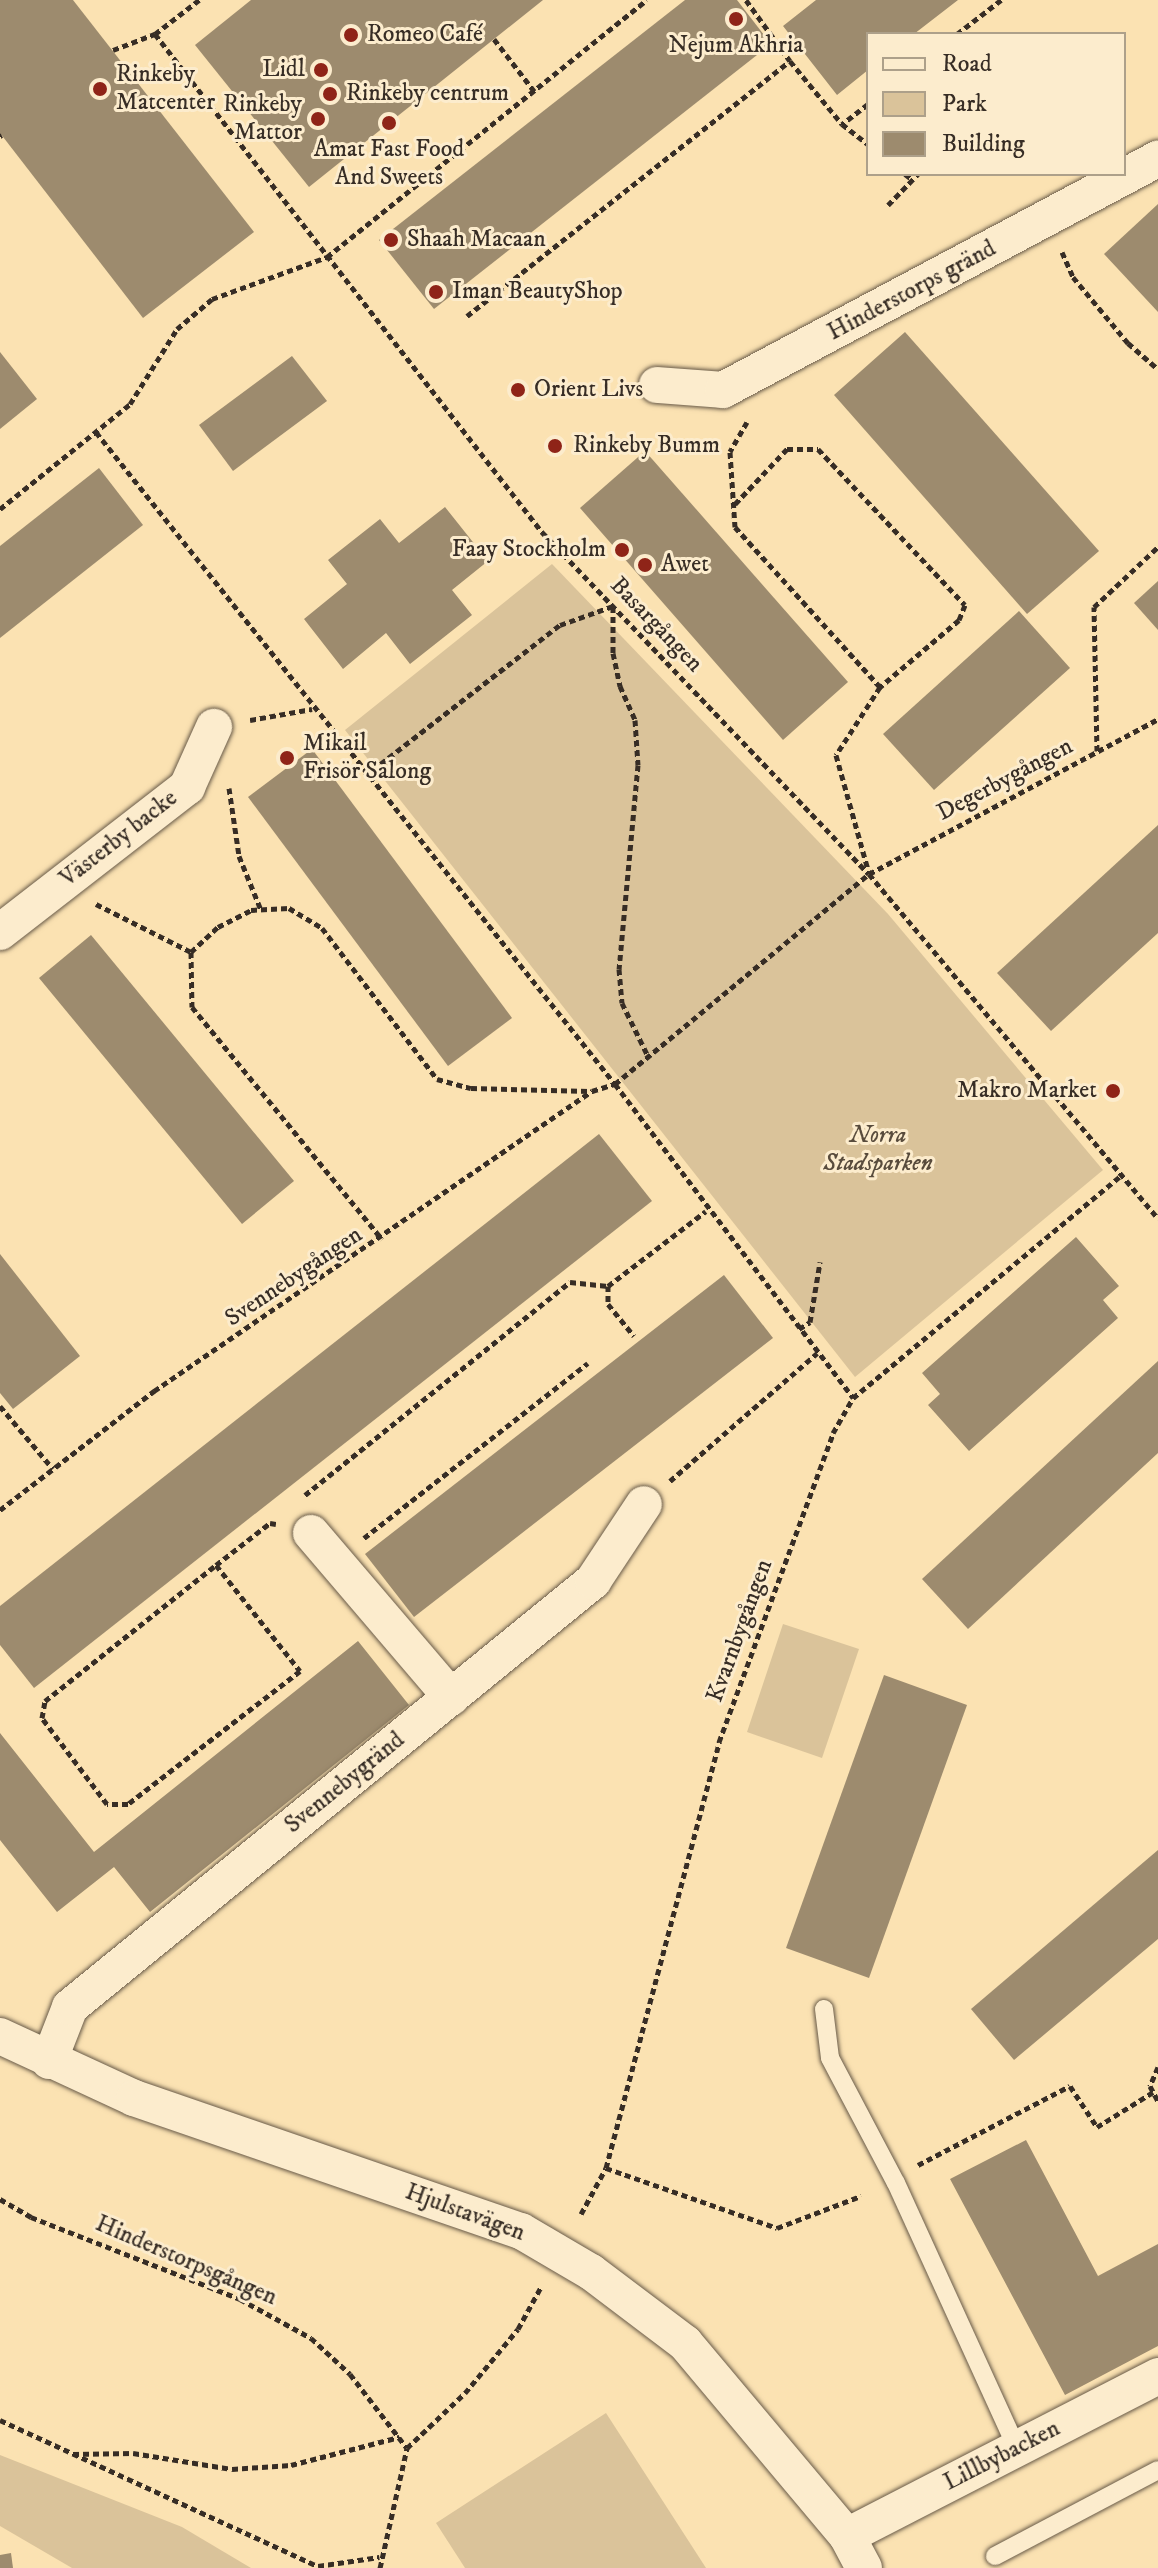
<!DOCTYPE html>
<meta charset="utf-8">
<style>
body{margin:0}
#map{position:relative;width:1158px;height:2568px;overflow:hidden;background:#fbe2b2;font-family:"IM FELL DW Pica",serif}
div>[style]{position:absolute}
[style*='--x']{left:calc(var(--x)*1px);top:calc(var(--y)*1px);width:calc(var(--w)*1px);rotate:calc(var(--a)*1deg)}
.green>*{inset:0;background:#dac39a}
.building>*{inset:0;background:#9d8b6e}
.path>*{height:5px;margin-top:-2.5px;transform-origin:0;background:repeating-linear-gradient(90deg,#372d25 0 6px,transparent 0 10px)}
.roads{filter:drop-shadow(0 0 2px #685a48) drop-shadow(0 0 2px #685a48)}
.lane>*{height:18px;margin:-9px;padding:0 9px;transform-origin:9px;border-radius:9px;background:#fceccd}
.street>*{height:36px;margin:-18px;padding:0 18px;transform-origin:18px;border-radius:18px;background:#fceccd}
.dots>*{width:22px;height:22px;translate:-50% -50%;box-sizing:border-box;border:4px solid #fceccd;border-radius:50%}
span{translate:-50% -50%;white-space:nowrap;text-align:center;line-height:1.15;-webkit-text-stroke:6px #fceccd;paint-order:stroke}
.poi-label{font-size:24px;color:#372d25}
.left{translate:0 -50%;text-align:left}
.right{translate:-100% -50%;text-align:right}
.street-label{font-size:24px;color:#372d25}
.park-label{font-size:24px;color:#584b3c;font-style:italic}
.legend{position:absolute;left:866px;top:32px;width:260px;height:144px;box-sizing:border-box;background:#fceccd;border:2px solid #ada08a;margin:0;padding:10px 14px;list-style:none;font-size:24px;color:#372d25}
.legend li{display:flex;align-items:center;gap:16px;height:40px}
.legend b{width:40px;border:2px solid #ada08a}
</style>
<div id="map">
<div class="green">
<div style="clip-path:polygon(552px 564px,888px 914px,1103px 1170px,855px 1377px,345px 730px)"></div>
<div style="clip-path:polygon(783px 1624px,859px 1649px,822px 1758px,747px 1732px)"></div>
<div style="clip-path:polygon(606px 2413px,706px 2568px,465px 2568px,436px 2523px)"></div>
<div style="clip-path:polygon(0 2455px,182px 2527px,251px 2568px,72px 2568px,0 2526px)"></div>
</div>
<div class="building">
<div style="clip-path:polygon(0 0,73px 0,254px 232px,143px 318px,0 133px)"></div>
<div style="clip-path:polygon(251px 0,543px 0,309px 187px,195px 45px)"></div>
<div style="clip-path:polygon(685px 0,737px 0,771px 44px,434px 309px,379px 240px)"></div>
<div style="clip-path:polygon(816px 0,958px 0,914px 34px,868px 34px,868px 70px,837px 95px,783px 26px)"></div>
<div style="clip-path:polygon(1158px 204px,1158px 312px,1104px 254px)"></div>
<div style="clip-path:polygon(905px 332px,1099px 551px,1027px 614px,834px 395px)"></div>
<div style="clip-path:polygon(0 352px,37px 399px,0 429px)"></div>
<div style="clip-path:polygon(292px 356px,327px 401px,233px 471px,199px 425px)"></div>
<div style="clip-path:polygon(645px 451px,848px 682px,783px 740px,580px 508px)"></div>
<div style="clip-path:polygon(99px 468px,143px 525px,0 638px,0 546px)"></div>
<div style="clip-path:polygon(445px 507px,488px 561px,452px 590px,472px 615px,410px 664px,386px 633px,343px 669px,304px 619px,347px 584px,328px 560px,380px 519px,399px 543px)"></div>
<div style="clip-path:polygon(1158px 581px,1158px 630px,1134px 603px)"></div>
<div style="clip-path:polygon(1019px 611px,1070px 668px,934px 790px,883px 734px)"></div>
<div style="clip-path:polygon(312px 749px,512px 1018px,448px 1066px,248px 797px)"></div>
<div style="clip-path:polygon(1158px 825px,1158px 933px,1051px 1031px,997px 973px)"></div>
<div style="clip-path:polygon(91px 935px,294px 1181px,242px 1224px,39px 978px)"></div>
<div style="clip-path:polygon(599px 1134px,652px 1201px,34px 1688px,0 1645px,0 1606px)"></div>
<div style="clip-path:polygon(1076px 1237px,1119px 1286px,1103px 1300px,1118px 1318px,969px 1451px,928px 1405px,940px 1394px,922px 1373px)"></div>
<div style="clip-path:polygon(0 1254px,80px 1356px,13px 1409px,0 1393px)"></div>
<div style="clip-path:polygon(724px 1275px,773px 1338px,414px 1617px,365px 1554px)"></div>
<div style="clip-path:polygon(1158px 1361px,1158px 1453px,968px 1629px,922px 1579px)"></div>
<div style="clip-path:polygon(358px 1641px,409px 1705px,150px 1912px,114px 1867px,57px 1912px,0 1840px,0 1733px,94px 1852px)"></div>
<div style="clip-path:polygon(884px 1675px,967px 1705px,869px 1978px,786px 1948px)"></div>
<div style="clip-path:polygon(1158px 1850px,1158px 1939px,1014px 2060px,971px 2009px)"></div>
<div style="clip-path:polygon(1026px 2140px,1098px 2276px,1158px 2244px,1158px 2346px,1065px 2395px,950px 2179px)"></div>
<div style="clip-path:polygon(11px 2553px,13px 2568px,0 2568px,0 2555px)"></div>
</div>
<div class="path">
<div style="--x:746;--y:0;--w:75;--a:54.2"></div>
<div style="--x:155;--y:34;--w:631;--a:52.15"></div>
<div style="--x:542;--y:532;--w:473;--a:46.3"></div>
<div style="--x:869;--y:874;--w:450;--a:50"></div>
<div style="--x:957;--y:34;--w:56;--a:-37.7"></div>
<div style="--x:494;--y:39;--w:66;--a:52.4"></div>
<div style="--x:113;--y:50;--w:45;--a:-20.9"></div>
<div style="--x:155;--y:34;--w:56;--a:-37.7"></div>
<div style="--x:868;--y:104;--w:33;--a:142"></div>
<div style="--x:842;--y:124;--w:33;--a:38"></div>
<div style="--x:0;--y:136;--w:2;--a:-27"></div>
<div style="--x:905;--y:174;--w:10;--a:37"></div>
<div style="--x:888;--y:205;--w:43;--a:-45.9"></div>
<div style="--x:1062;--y:252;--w:27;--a:66"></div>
<div style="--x:1073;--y:277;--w:86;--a:50.2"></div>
<div style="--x:1128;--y:343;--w:40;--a:41"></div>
<div style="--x:467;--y:316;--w:412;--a:-38.3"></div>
<div style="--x:790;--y:61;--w:82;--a:50.5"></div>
<div style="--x:747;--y:422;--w:34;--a:120"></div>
<div style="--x:730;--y:452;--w:75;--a:86.2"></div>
<div style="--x:735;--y:527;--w:216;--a:47.8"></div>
<div style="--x:880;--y:687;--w:81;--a:122.9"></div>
<div style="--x:836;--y:755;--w:123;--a:74.4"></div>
<div style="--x:96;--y:432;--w:833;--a:51.48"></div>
<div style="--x:615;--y:1084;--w:394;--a:52.8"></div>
<div style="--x:735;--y:504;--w:76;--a:-46.6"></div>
<div style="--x:787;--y:449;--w:31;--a:0"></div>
<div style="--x:818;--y:449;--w:214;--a:46.7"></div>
<div style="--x:965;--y:605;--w:16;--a:112"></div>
<div style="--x:959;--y:620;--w:104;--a:139.7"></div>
<div style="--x:0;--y:509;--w:167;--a:-38.9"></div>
<div style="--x:130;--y:404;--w:89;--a:-57.9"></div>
<div style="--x:177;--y:329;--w:46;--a:-40.6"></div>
<div style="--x:212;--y:299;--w:122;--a:-20.1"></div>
<div style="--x:327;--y:257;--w:410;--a:-38.8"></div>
<div style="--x:250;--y:720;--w:63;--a:-10.1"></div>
<div style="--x:1097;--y:751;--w:144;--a:-91.2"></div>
<div style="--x:1094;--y:607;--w:88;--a:-43.2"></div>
<div style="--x:365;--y:776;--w:247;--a:-37.8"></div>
<div style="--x:560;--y:625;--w:56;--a:-19.7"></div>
<div style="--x:613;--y:606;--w:47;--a:90"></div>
<div style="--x:613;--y:653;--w:34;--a:78"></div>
<div style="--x:620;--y:686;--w:37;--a:66"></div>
<div style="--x:635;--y:720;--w:45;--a:86.2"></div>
<div style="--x:638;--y:765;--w:205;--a:95.3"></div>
<div style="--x:619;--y:969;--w:34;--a:85"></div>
<div style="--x:622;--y:1003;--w:61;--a:63.9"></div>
<div style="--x:229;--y:788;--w:69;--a:81.6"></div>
<div style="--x:239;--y:856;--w:58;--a:67.8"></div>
<div style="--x:96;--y:904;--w:106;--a:26.8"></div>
<div style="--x:191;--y:952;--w:55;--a:89"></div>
<div style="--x:192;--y:1007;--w:300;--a:50.7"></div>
<div style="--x:191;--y:952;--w:37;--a:-43"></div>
<div style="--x:218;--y:927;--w:37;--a:-27"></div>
<div style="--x:251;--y:910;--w:38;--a:-3"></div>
<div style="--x:289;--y:908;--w:39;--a:31"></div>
<div style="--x:322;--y:928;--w:190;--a:52.7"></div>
<div style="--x:437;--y:1079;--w:35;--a:15"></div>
<div style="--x:471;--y:1088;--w:119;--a:1.4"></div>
<div style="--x:608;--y:1286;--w:18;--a:90"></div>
<div style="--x:608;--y:1304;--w:41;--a:50.9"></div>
<div style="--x:799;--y:1329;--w:13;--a:-32"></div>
<div style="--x:810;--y:1322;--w:61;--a:-80.5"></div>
<div style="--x:0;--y:1406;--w:82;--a:49.9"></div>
<div style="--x:670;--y:1481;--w:195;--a:-41"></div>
<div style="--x:305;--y:1495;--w:340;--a:-38.8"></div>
<div style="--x:570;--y:1282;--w:38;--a:6"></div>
<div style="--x:608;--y:1286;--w:123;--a:-37.4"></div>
<div style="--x:0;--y:1510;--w:195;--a:-37.7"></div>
<div style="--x:154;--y:1391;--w:531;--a:-34.41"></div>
<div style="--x:592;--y:1091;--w:24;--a:-17"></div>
<div style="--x:615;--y:1084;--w:330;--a:-39.6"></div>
<div style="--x:869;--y:874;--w:328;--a:-28.2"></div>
<div style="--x:364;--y:1538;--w:284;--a:-38"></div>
<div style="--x:216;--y:1565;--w:135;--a:51.6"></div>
<div style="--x:300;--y:1671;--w:217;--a:142.3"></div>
<div style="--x:128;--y:1804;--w:21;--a:180"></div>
<div style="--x:107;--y:1804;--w:108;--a:-127.1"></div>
<div style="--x:42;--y:1718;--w:17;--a:-80"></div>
<div style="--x:45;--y:1701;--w:218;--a:-38.5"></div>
<div style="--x:216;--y:1565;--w:68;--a:-37.9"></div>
<div style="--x:270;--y:1523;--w:6;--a:9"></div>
<div style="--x:1158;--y:2067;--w:21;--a:113"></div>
<div style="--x:1150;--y:2086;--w:17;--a:62"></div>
<div style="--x:918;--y:2165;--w:171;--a:-27.5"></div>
<div style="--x:1070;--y:2086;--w:49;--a:56.6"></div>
<div style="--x:1097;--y:2127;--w:66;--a:-32"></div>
<div style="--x:606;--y:2168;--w:181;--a:19.3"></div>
<div style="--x:777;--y:2228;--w:90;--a:-20.9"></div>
<div style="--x:0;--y:2199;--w:36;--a:30"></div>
<div style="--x:31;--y:2217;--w:225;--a:21.4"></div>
<div style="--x:240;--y:2299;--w:81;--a:28.8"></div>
<div style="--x:311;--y:2338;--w:53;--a:42.7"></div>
<div style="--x:350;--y:2374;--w:93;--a:52.4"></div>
<div style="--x:581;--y:2214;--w:52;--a:-61.5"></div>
<div style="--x:606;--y:2168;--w:441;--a:-75.1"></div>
<div style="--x:719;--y:1742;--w:329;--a:-69.7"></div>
<div style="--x:833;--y:1433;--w:40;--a:-60.3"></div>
<div style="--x:853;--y:1398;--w:347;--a:-39.7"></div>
<div style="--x:0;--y:2420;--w:350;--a:24.7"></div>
<div style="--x:318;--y:2566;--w:62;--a:-8.4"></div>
<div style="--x:407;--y:2448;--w:80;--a:-43.5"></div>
<div style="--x:465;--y:2393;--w:83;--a:-50.4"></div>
<div style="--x:518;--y:2329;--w:48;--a:-61.3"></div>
<div style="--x:73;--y:2454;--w:60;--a:-1"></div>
<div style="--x:133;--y:2453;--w:100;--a:9.2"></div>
<div style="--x:232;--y:2469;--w:59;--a:-3.9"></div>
<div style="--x:291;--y:2465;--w:112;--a:-14.5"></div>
<div style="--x:380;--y:2568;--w:123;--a:-77.3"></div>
</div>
<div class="roads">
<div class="lane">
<div style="--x:824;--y:2009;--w:49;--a:83"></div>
<div style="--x:830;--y:2058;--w:141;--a:62.2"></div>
<div style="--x:896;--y:2183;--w:292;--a:65.5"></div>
<div style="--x:995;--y:2556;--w:184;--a:-27.8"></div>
</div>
<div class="street">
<div style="--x:657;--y:385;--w:66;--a:4.3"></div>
<div style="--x:723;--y:390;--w:493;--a:-28"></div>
<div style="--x:0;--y:932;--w:237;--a:-37.8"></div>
<div style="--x:187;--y:787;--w:66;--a:-65.8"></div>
<div style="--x:311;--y:1533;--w:216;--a:49.5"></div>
<div style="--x:0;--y:2036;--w:148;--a:24.8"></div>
<div style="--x:134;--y:2098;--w:409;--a:19"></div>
<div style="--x:521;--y:2231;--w:81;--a:30.4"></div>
<div style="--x:591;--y:2272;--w:118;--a:37.1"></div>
<div style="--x:685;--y:2343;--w:252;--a:50"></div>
<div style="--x:847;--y:2536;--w:36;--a:62"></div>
<div style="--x:49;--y:2061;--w:58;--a:-68.7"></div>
<div style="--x:70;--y:2007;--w:675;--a:-39.16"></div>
<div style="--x:593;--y:1581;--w:92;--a:-56.5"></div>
<div style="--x:847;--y:2536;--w:350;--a:-27.2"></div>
</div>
</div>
<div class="dots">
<div style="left:736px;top:19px;background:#8f2418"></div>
<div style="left:351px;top:35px;background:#8f2418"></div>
<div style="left:321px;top:70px;background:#8f2418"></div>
<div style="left:100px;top:89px;background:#8f2418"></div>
<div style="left:330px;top:94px;background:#8f2418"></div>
<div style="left:318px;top:119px;background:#8f2418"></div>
<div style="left:389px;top:123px;background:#8f2418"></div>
<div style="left:391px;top:240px;background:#8f2418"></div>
<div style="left:436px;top:292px;background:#8f2418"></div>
<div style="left:518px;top:390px;background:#8f2418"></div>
<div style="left:555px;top:446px;background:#8f2418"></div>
<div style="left:622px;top:550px;background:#8f2418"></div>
<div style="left:645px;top:565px;background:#8f2418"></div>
<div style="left:287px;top:758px;background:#8f2418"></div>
<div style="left:1113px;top:1091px;background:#8f2418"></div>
</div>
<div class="poi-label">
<span class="left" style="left:367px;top:35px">Romeo Café</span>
<span style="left:736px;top:46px">Nejum Akhria</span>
<span class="right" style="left:305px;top:70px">Lidl</span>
<span class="left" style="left:116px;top:89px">Rinkeby<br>Matcenter</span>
<span class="left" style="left:346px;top:94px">Rinkeby centrum</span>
<span class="right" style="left:302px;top:119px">Rinkeby<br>Mattor</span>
<span style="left:389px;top:164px">Amat Fast Food<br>And Sweets</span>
<span class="left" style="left:407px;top:240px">Shaah Macaan</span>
<span class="left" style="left:452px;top:292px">Iman BeautyShop</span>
<span class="left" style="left:534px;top:390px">Orient Livs</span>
<span class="left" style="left:573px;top:446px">Rinkeby Bumm</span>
<span class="right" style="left:606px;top:550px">Faay Stockholm</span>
<span class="left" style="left:661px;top:565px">Awet</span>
<span class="left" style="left:303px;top:758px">Mikail<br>Frisör Salong</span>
<span class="right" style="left:1097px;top:1091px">Makro Market</span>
</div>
<div class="street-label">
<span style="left:912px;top:291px;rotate:-28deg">Hinderstorps gränd</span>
<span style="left:656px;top:625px;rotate:46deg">Basargången</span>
<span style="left:1005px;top:780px;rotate:-28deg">Degerbygången</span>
<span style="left:119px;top:839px;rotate:-38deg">Västerby backe</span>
<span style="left:294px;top:1277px;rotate:-34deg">Svennebygången</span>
<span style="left:740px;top:1631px;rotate:-70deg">Kvarnbygången</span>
<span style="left:345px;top:1783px;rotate:-39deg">Svennebygränd</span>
<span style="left:465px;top:2213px;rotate:20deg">Hjulstavägen</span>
<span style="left:186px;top:2261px;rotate:23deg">Hinderstorpsgången</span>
<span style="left:1002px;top:2456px;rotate:-27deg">Lillbybacken</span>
</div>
<div class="park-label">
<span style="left:878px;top:1150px">Norra<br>Stadsparken</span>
</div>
<ul class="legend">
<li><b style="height:10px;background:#fceccd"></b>Road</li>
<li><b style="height:22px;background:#dac39a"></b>Park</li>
<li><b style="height:22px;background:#9d8b6e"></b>Building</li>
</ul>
</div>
